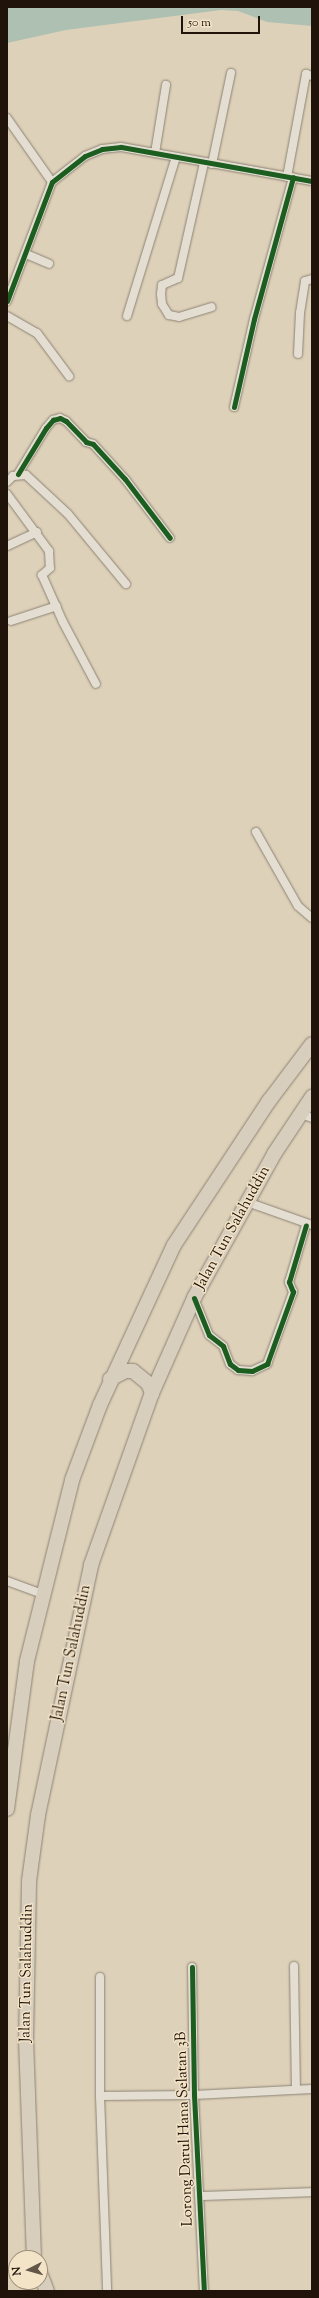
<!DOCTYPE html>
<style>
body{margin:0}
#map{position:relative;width:319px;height:2298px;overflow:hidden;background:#ded1b9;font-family:"Sorts Mill Goudy",serif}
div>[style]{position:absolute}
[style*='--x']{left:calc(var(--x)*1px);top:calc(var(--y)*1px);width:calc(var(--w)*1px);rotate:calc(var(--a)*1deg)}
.water>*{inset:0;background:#aec0b2}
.roads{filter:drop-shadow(0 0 1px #8c8374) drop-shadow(0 0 1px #8c8374)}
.minor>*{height:8px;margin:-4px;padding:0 4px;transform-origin:4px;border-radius:4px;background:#e4ded2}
.trunk>*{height:14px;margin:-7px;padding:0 7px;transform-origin:7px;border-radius:7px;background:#d8cebd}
.cycleway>*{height:5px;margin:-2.5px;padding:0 2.5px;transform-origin:2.5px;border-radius:2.5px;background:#1b5e20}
span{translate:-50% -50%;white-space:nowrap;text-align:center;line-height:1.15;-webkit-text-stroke:3px #f3e4c8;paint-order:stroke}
.street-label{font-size:15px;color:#201309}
.frame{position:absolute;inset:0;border:8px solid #201309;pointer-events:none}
.north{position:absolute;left:8px;top:2250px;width:40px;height:40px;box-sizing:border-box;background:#f3e4c8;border:1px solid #9f907c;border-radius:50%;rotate:264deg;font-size:11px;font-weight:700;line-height:16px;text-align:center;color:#201309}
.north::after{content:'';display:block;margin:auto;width:14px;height:18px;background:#625647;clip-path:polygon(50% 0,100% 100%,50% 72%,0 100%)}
.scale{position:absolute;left:181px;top:16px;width:79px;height:18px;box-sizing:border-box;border:2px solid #201309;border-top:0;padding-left:5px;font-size:12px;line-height:14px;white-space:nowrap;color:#201309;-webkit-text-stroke:3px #f3e4c8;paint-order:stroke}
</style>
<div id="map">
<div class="water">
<div style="clip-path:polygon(7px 7px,312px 7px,312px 26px,267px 22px,238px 11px,221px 10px,66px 30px,7px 43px)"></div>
</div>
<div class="roads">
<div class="minor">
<div style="--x:7;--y:118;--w:78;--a:54.9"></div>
<div style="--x:155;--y:153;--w:69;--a:-80.8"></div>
<div style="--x:204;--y:163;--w:118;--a:102.7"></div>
<div style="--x:178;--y:278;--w:17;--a:156"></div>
<div style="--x:162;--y:285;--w:9;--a:96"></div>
<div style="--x:161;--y:294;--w:10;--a:84"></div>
<div style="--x:162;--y:304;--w:13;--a:58"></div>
<div style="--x:169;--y:315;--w:10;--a:11"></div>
<div style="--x:179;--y:317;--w:34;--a:-17"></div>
<div style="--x:212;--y:164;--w:93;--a:-78.2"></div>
<div style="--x:287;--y:177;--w:105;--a:-79.5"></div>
<div style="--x:306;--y:74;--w:6;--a:18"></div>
<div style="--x:26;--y:254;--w:25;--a:23"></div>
<div style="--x:7;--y:301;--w:127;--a:-69.3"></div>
<div style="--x:52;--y:182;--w:42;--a:-38.2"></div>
<div style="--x:85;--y:156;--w:18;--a:-22"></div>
<div style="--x:102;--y:149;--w:19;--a:-6"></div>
<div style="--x:121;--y:147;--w:194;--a:10.1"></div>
<div style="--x:7;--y:316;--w:34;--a:30"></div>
<div style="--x:37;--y:333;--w:54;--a:53.3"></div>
<div style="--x:127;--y:316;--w:166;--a:-72.9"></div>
<div style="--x:298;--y:354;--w:41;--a:-87.2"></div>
<div style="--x:300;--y:313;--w:32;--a:-81"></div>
<div style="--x:305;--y:281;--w:7;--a:-16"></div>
<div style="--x:234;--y:407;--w:90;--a:-77.2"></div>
<div style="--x:254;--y:319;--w:147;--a:-74.6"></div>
<div style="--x:18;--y:474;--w:54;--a:-58.7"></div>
<div style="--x:46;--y:428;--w:11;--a:-49"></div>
<div style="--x:53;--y:420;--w:7;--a:-16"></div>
<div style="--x:60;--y:418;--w:7;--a:27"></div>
<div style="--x:66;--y:421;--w:29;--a:46"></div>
<div style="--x:86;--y:442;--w:7;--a:16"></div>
<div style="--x:93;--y:444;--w:47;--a:47.6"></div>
<div style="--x:125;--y:479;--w:74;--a:52.7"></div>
<div style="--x:7;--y:482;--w:8;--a:-45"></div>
<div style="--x:13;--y:476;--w:13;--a:-4"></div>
<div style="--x:26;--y:475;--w:57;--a:42.9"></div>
<div style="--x:68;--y:514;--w:91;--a:50.4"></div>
<div style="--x:7;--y:494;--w:71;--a:53.6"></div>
<div style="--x:49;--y:551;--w:17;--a:87"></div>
<div style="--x:50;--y:568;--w:11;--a:139"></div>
<div style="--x:42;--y:575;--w:51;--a:65.9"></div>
<div style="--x:63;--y:622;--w:70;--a:62"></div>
<div style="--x:7;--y:546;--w:33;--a:-25"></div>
<div style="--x:11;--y:621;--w:48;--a:-18.1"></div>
<div style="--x:256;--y:832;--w:85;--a:60.4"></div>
<div style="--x:298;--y:906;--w:18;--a:41"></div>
<div style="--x:301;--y:1114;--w:12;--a:20"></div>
<div style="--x:247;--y:1202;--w:69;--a:19.5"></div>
<div style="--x:194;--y:1298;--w:40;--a:68"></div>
<div style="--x:209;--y:1335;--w:18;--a:38"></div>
<div style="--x:223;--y:1346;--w:19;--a:69"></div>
<div style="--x:230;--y:1364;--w:10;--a:37"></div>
<div style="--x:238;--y:1370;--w:14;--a:4"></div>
<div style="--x:252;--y:1371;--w:17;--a:-25"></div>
<div style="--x:267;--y:1364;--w:77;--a:-70.1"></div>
<div style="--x:293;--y:1292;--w:11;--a:-112"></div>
<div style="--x:289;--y:1282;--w:59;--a:-73.4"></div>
<div style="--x:7;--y:1581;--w:37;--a:20"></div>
<div style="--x:294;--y:1966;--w:123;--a:89.1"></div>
<div style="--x:192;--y:1967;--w:128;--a:89.1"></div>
<div style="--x:194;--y:2095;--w:196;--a:87.1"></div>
<div style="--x:100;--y:1977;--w:119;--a:90"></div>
<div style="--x:100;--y:2096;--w:195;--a:87.9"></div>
<div style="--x:100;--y:2096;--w:94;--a:-0.6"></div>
<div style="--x:194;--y:2095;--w:118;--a:-2.9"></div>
<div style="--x:200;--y:2196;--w:112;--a:-2"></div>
</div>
<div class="trunk">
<div style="--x:110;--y:1379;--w:18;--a:-27"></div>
<div style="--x:126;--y:1371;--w:7;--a:0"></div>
<div style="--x:133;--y:1371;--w:19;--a:39"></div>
<div style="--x:148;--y:1383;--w:11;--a:68"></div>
<div style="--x:7;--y:1809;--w:149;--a:-82.3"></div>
<div style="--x:27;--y:1661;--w:187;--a:-76"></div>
<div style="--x:72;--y:1480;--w:80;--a:-69.5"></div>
<div style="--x:100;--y:1405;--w:176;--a:-65.2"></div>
<div style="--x:174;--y:1245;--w:173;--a:-56.6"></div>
<div style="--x:269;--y:1101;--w:71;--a:-53"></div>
<div style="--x:34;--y:2258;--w:218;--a:-92.1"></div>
<div style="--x:26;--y:2040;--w:159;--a:-88.9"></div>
<div style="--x:29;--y:1881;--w:67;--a:-82.2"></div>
<div style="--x:38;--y:1815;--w:256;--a:-78"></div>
<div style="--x:91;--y:1565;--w:182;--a:-70.5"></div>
<div style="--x:152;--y:1393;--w:104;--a:-66.1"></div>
<div style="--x:194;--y:1298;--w:165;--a:-60.9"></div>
<div style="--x:274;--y:1154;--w:69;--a:-56.3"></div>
<div style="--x:40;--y:2273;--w:19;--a:69"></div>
</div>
</div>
<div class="cycleway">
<div style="--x:7;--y:301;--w:127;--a:-69.3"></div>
<div style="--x:52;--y:182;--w:42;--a:-38.2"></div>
<div style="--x:85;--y:156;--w:18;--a:-22"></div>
<div style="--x:102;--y:149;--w:19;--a:-6"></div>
<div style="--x:121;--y:147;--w:194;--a:10.1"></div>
<div style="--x:234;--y:407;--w:90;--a:-77.2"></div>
<div style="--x:254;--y:319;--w:147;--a:-74.6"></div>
<div style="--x:18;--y:474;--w:54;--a:-58.7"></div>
<div style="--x:46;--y:428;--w:11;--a:-49"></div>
<div style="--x:53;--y:420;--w:7;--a:-16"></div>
<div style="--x:60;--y:418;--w:7;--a:27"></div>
<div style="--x:66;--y:421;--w:29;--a:46"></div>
<div style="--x:86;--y:442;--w:7;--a:16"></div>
<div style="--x:93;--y:444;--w:47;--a:47.6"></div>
<div style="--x:125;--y:479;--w:74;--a:52.7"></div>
<div style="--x:194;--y:1298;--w:40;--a:68"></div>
<div style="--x:209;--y:1335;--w:18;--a:38"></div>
<div style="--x:223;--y:1346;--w:19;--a:69"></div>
<div style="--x:230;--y:1364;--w:10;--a:37"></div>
<div style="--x:238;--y:1370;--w:14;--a:4"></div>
<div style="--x:252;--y:1371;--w:17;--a:-25"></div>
<div style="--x:267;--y:1364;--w:77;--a:-70.1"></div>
<div style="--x:293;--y:1292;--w:11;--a:-112"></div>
<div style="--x:289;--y:1282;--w:59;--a:-73.4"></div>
<div style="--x:192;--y:1967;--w:128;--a:89.1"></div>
<div style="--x:194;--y:2095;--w:196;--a:87.1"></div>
</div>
<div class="street-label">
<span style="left:233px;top:1228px;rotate:-61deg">Jalan Tun Salahuddin</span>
<span style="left:72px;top:1653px;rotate:-78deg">Jalan Tun Salahuddin</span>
<span style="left:27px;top:1973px;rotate:-89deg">Jalan Tun Salahuddin</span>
<span style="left:185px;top:2129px;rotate:-92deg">Lorong Darul Hana Selatan 3B</span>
</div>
<div class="frame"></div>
<div class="north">N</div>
<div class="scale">50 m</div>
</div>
